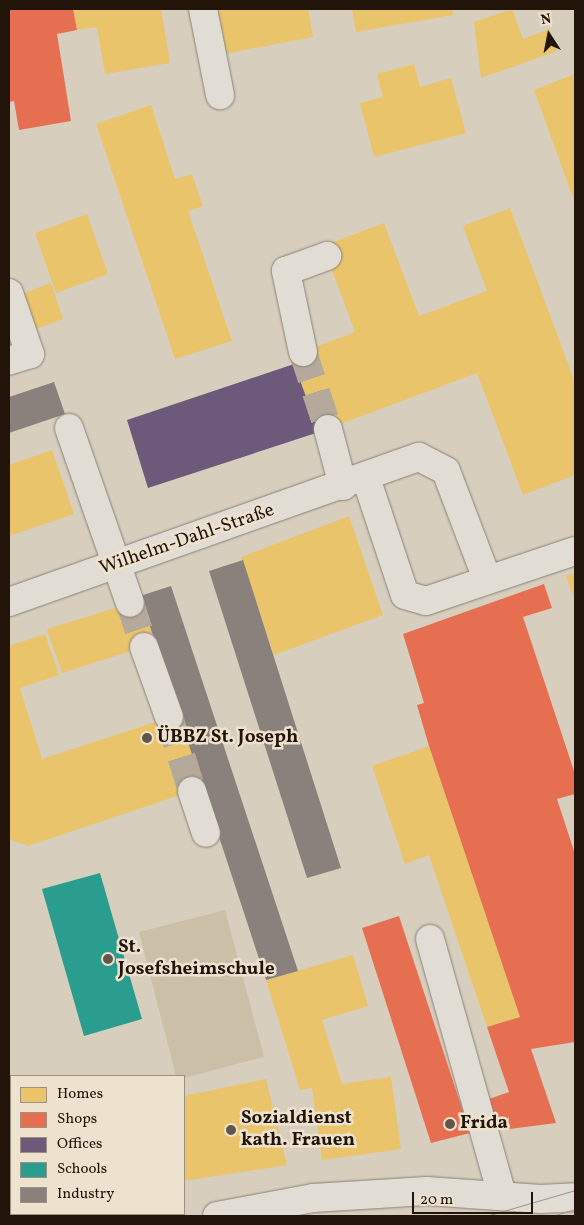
<!DOCTYPE html>
<meta charset="utf-8">
<style>
body{margin:0}
#map{position:relative;width:584px;height:1225px;overflow:hidden;background:#d8cebe;font-family:Vollkorn,serif}
div>[style]{position:absolute}
[style*='--x']{left:calc(var(--x)*1px);top:calc(var(--y)*1px);width:calc(var(--w)*1px);rotate:calc(var(--a)*1deg)}
.green>*{inset:0;background:#ccbfa8}
.homes>*{inset:0;background:#e9c46a}
.shops>*{inset:0;background:#e76f51}
.offices>*{inset:0;background:#6d597a}
.schools>*{inset:0;background:#2a9d8f}
.industry>*{inset:0;background:#8a817c}
.minor-tunnel>*{height:28px;margin-top:-14px;transform-origin:0;background:repeating-linear-gradient(90deg,#b4a99a 0 28px,transparent 0 42px)}
.roads{filter:drop-shadow(0 0 1px #898278) drop-shadow(0 0 1px #898278)}
.minor>*{height:28px;margin:-14px;padding:0 14px;transform-origin:14px;border-radius:14px;background:#e1dcd4}
.tram>*{height:1px;margin:-0.5px;padding:0 0.5px;transform-origin:0.5px;border-radius:0.5px;background:#9d9891}
.dots>*{width:14px;height:14px;translate:-50% -50%;box-sizing:border-box;border:2px solid #ede2ce;border-radius:50%}
span{translate:-50% -50%;white-space:nowrap;text-align:center;line-height:1.15;-webkit-text-stroke:5px #ede2ce;paint-order:stroke}
.street-label{font-size:19px;color:#23140a}
.poi-label{font-size:19px;color:#23140a;font-weight:700}
.left{translate:0 -50%;text-align:left}
.frame{position:absolute;inset:0;border:10px solid #23140a;pointer-events:none}
.legend{position:absolute;left:10px;top:1075px;width:175px;height:140px;box-sizing:border-box;background:#ede2ce;border:1px solid #9c9080;margin:0;padding:6px 9px;list-style:none;font-size:15px;color:#23140a}
.legend li{display:flex;align-items:center;gap:10px;height:25px}
.legend b{width:25px;border:1px solid #9c9080}
.north{position:absolute;left:524px;top:10px;width:50px;height:50px;-webkit-text-stroke:4px #ede2ce;paint-order:stroke;rotate:349deg;font-size:14px;font-weight:700;line-height:20px;text-align:center;color:#23140a}
.north::after{content:'';display:block;margin:auto;width:18px;height:22px;background:#23140a;clip-path:polygon(50% 0,100% 100%,50% 72%,0 100%)}
.scale{position:absolute;left:412px;top:1192px;width:121px;height:22px;box-sizing:border-box;border:2px solid #23140a;border-top:0;padding-left:6px;font-size:15px;line-height:18px;white-space:nowrap;color:#23140a;-webkit-text-stroke:4px #ede2ce;paint-order:stroke}
</style>
<div id="map">
<div class="green">
<div style="clip-path:polygon(225px 910px,264px 1057px,184px 1078px,176px 1076px,139px 932px)"></div>
</div>
<div class="homes">
<div style="clip-path:polygon(73px 9px,161px 9px,170px 63px,105px 74px,97px 27px,77px 30px)"></div>
<div style="clip-path:polygon(215px 9px,308px 9px,313px 37px,223px 54px)"></div>
<div style="clip-path:polygon(352px 9px,452px 9px,453px 15px,356px 32px)"></div>
<div style="clip-path:polygon(512px 9px,523px 39px,549px 29px,557px 51px,481px 78px,474px 22px)"></div>
<div style="clip-path:polygon(414px 64px,420px 87px,451px 78px,466px 133px,374px 157px,360px 103px,383px 97px,377px 74px)"></div>
<div style="clip-path:polygon(575px 74px,575px 203px,534px 90px)"></div>
<div style="clip-path:polygon(151px 105px,175px 179px,192px 174px,203px 206px,188px 211px,232px 341px,175px 359px,96px 124px)"></div>
<div style="clip-path:polygon(510px 208px,575px 382px,575px 475px,523px 495px,477px 373px,319px 432px,291px 356px,355px 332px,323px 246px,384px 223px,419px 316px,487px 291px,463px 226px)"></div>
<div style="clip-path:polygon(87px 214px,108px 274px,56px 293px,35px 233px)"></div>
<div style="clip-path:polygon(51px 283px,63px 319px,24px 333px,11px 298px)"></div>
<div style="clip-path:polygon(52px 450px,74px 514px,9px 536px,9px 465px)"></div>
<div style="clip-path:polygon(349px 516px,383px 615px,274px 655px,241px 557px)"></div>
<div style="clip-path:polygon(575px 573px,575px 601px,566px 576px)"></div>
<div style="clip-path:polygon(141px 600px,156px 643px,62px 673px,47px 629px)"></div>
<div style="clip-path:polygon(45px 634px,59px 675px,20px 688px,42px 759px,180px 714px,204px 787px,28px 846px,9px 839px,9px 646px)"></div>
<div style="clip-path:polygon(429px 746px,520px 1017px,487px 1027px,429px 855px,405px 864px,372px 766px)"></div>
<div style="clip-path:polygon(353px 955px,368px 1006px,322px 1020px,342px 1084px,391px 1077px,401px 1149px,322px 1160px,312px 1088px,300px 1090px,266px 980px)"></div>
<div style="clip-path:polygon(266px 1079px,287px 1165px,184px 1181px,184px 1096px)"></div>
<div style="clip-path:polygon(11px 1135px,11px 1208px,9px 1209px,9px 1136px)"></div>
</div>
<div class="shops">
<div style="clip-path:polygon(9px 9px,73px 9px,77px 30px,57px 34px,71px 121px,19px 130px,14px 101px,9px 102px)"></div>
<div style="clip-path:polygon(544px 584px,552px 608px,523px 617px,575px 774px,575px 794px,557px 799px,575px 854px,575px 1042px,531px 1049px,556px 1123px,495px 1131px,486px 1100px,509px 1092px,487px 1027px,520px 1017px,429px 746px,417px 705px,424px 703px,403px 634px)"></div>
<div style="clip-path:polygon(399px 916px,470px 1133px,431px 1143px,362px 928px)"></div>
</div>
<div class="offices">
<div style="clip-path:polygon(294px 364px,319px 432px,148px 488px,127px 420px)"></div>
</div>
<div class="schools">
<div style="clip-path:polygon(100px 873px,142px 1019px,84px 1036px,42px 889px)"></div>
</div>
<div class="industry">
<div style="clip-path:polygon(54px 382px,65px 414px,9px 433px,9px 397px)"></div>
<div style="clip-path:polygon(243px 560px,341px 868px,307px 878px,209px 571px)"></div>
<div style="clip-path:polygon(171px 586px,298px 971px,266px 980px,140px 596px)"></div>
</div>
<div class="minor-tunnel">
<div style="--x:303;--y:352;--w:81;--a:72"></div>
<div style="--x:130;--y:603;--w:46;--a:72.3"></div>
<div style="--x:169;--y:717;--w:77;--a:72.7"></div>
</div>
<div class="roads">
<div class="minor">
<div style="--x:203;--y:9;--w:88;--a:78.8"></div>
<div style="--x:9;--y:293;--w:65;--a:71"></div>
<div style="--x:30;--y:354;--w:22;--a:162"></div>
<div style="--x:303;--y:352;--w:83;--a:-101.9"></div>
<div style="--x:286;--y:271;--w:44;--a:-20.1"></div>
<div style="--x:69;--y:428;--w:185;--a:70.8"></div>
<div style="--x:328;--y:429;--w:59;--a:75.3"></div>
<div style="--x:366;--y:478;--w:123;--a:71.6"></div>
<div style="--x:405;--y:595;--w:22;--a:16"></div>
<div style="--x:426;--y:601;--w:157;--a:-18.6"></div>
<div style="--x:9;--y:602;--w:435;--a:-19.5"></div>
<div style="--x:419;--y:457;--w:30;--a:27"></div>
<div style="--x:446;--y:471;--w:116;--a:69.2"></div>
<div style="--x:144;--y:647;--w:74;--a:70.3"></div>
<div style="--x:192;--y:791;--w:44;--a:71.6"></div>
<div style="--x:430;--y:939;--w:267;--a:74.3"></div>
<div style="--x:217;--y:1216;--w:98;--a:-10.6"></div>
<div style="--x:313;--y:1198;--w:114;--a:-3.5"></div>
<div style="--x:427;--y:1191;--w:114;--a:4"></div>
<div style="--x:541;--y:1199;--w:34;--a:-3"></div>
</div>
</div>
<div class="tram">
<div style="--x:486;--y:1216;--w:93;--a:-16.3"></div>
<div style="--x:552;--y:1216;--w:24;--a:-17"></div>
</div>
<div class="dots">
<div style="left:147px;top:738px;background:#625549"></div>
<div style="left:108px;top:959px;background:#625549"></div>
<div style="left:450px;top:1124px;background:#625549"></div>
<div style="left:231px;top:1130px;background:#625549"></div>
</div>
<div class="street-label">
<span style="left:187px;top:540px;rotate:-19deg">Wilhelm-Dahl-Straße</span>
</div>
<div class="poi-label">
<span class="left" style="left:157px;top:738px">ÜBBZ St. Joseph</span>
<span class="left" style="left:118px;top:959px">St.<br>Josefsheimschule</span>
<span class="left" style="left:241px;top:1130px">Sozialdienst<br>kath. Frauen</span>
<span class="left" style="left:460px;top:1124px">Frida</span>
</div>
<div class="frame"></div>
<ul class="legend">
<li><b style="height:14px;background:#e9c46a"></b>Homes</li>
<li><b style="height:14px;background:#e76f51"></b>Shops</li>
<li><b style="height:14px;background:#6d597a"></b>Offices</li>
<li><b style="height:14px;background:#2a9d8f"></b>Schools</li>
<li><b style="height:14px;background:#8a817c"></b>Industry</li>
</ul>
<div class="north">N</div>
<div class="scale">20 m</div>
</div>
